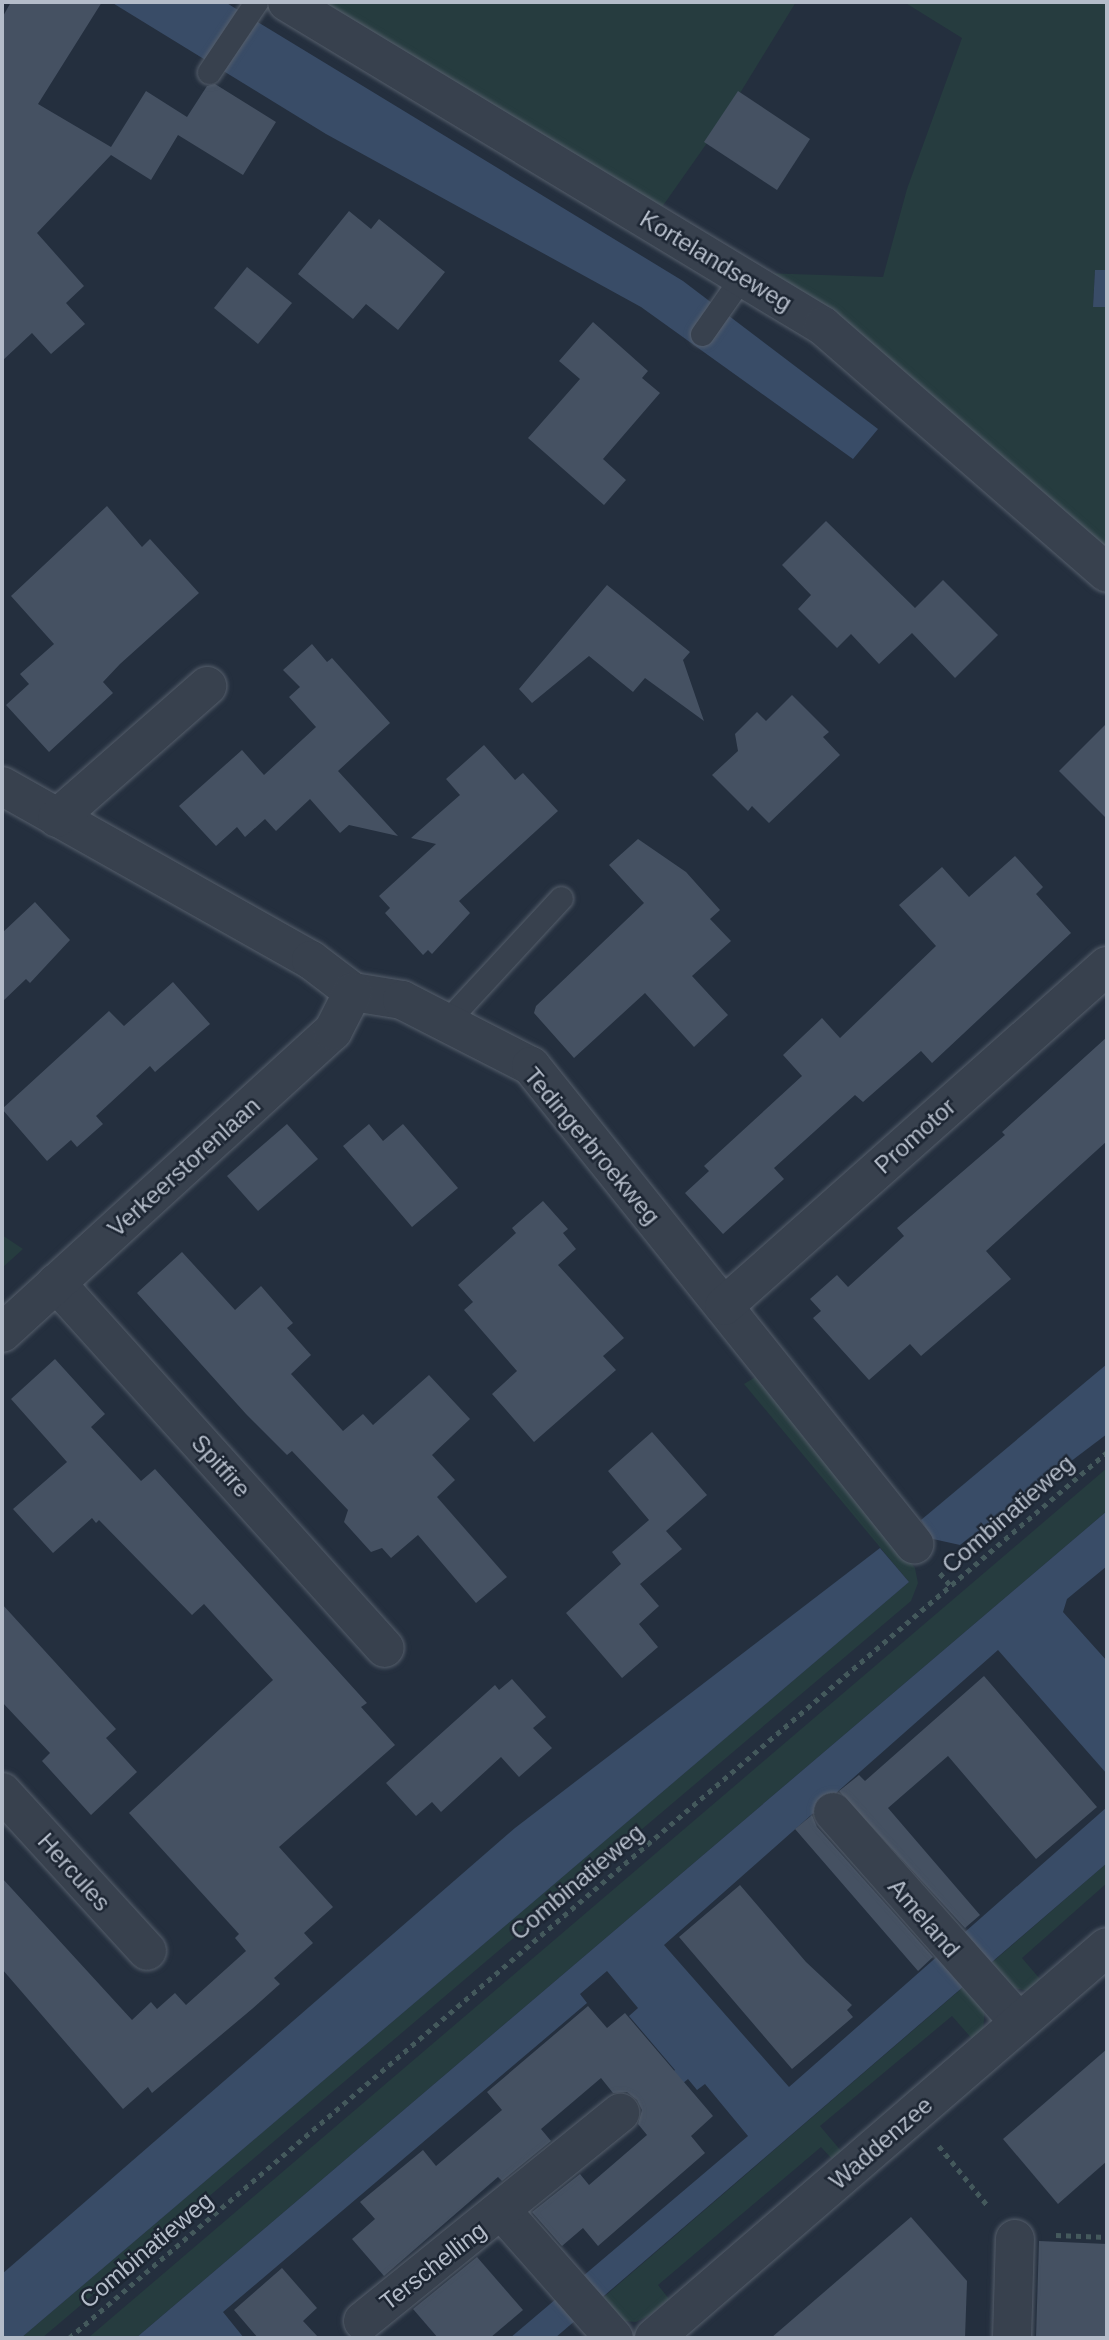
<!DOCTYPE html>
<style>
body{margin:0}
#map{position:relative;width:1109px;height:2340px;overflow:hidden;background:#242f3e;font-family:Helvetica,sans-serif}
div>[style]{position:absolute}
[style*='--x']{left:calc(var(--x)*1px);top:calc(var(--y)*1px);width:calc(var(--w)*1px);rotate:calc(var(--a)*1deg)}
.green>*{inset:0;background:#263c3f}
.water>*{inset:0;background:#394c67}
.building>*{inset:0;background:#455162}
.path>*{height:4.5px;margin-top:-2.25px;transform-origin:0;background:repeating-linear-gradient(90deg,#44595c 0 5px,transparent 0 10px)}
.roads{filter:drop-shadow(0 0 2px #565f6c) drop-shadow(0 0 2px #565f6c)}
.service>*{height:23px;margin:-11.5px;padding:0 11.5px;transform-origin:11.5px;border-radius:11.5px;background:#38414e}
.minor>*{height:38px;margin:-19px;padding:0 19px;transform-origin:19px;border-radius:19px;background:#38414e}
span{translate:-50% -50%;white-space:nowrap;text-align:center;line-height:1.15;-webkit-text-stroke:5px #1d2633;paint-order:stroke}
.street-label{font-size:24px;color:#b4bcc9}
.frame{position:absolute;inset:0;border:4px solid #b4bcc9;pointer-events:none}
</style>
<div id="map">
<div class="green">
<div style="clip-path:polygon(299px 2px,796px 2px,726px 116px,655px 217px)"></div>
<div style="clip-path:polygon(904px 2px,1107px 2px,1107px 270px,1095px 270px,1093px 306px,1107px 307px,1107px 565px,736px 272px,883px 277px,907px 189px,962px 38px)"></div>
<div style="clip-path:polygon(2px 1235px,23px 1249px,2px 1268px)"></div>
<div style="clip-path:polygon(757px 1376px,915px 1568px,918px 1583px,911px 1601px,42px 2338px,21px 2338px,909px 1582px,744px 1384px)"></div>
<div style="clip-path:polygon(1107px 1468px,1107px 1511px,136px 2338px,88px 2338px)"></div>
<div style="clip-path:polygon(1107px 1863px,1107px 1883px,1022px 1958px,1040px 1979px,1029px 1991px,1004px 1986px,988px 1966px)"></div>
<div style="clip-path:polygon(968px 1983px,985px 2007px,983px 2032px,974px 2041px,952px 2016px,820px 2126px,842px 2152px,833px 2160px,821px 2147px,658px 2285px,669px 2299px,650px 2315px,636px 2322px,622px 2321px,598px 2302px)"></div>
</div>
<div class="water">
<div style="clip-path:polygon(111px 2px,225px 2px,683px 281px,878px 429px,853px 459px,641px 307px,326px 134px)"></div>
<div style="clip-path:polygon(1095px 270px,1107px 270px,1107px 307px,1093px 307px)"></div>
<div style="clip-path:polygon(1107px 1364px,1107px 1434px,960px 1545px,933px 1539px,921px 1520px)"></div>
<div style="clip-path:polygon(1107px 1511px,1107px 1566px,1067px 1599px,1063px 1612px,1107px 1661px,1107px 1774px,998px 1650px,664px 1945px,789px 2087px,1107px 1807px,1107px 1863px,555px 2338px,510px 2338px,748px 2136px,705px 2084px,697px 2090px,688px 2079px,659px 2103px,650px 2092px,675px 2070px,629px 2016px,638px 2008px,607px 1971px,580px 1994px,587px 2003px,223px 2312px,244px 2338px,136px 2338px)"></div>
<div style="clip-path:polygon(880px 1548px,909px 1582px,21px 2338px,2px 2338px,2px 2274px,515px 1828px)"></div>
</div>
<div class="building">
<div style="clip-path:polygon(11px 2px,102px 2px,38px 104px,111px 147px,146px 91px,187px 117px,207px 86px,215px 84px,276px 122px,243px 175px,178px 135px,151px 180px,111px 155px,37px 233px,84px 286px,66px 303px,85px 324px,51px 354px,32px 333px,2px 361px,2px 18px)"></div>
<div style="clip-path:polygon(738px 91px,810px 139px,777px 190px,704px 142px)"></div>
<div style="clip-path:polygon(349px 211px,371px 229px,379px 219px,445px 272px,398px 330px,366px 304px,353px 319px,298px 274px)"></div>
<div style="clip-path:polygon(247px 267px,292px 303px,258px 344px,214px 308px)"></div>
<div style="clip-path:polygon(593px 322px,648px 371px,642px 378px,660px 393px,603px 459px,626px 480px,604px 505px,528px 438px,580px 379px,559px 361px)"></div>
<div style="clip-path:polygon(107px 506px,142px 547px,150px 539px,199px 593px,120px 664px,103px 682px,113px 693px,49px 752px,6px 705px,29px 684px,20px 674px,54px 644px,11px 596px)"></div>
<div style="clip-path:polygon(826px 521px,915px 608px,943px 580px,998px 635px,955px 678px,912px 633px,879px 664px,851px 634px,837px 648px,798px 609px,811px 595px,782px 565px)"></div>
<div style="clip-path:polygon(607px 585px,690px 652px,683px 660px,704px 721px,645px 678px,633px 692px,589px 656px,532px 703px,519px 689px)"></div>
<div style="clip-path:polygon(312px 644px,327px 662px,332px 658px,390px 723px,338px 771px,398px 836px,349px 825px,340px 833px,310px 799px,276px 831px,265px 819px,245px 837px,237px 827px,216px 846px,179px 806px,242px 750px,264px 775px,316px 727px,289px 697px,300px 687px,283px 670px)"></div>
<div style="clip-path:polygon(792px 695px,829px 732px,823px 737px,840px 755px,769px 823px,752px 806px,748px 811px,712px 775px,738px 751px,735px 734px,757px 712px,766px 721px)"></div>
<div style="clip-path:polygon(1107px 723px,1107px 819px,1059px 771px)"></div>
<div style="clip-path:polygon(484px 745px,515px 780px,523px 773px,558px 811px,459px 901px,470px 913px,432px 954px,428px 950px,423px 955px,385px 913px,390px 908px,379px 896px,436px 844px,411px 838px,460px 795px,446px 779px)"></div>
<div style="clip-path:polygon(638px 839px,686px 872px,720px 910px,710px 919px,731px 941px,692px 976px,728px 1015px,694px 1047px,645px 993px,574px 1058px,534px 1013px,536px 1006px,644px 903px,609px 865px)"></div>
<div style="clip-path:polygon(1015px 856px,1043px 887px,1036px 894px,1071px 933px,932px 1063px,921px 1051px,863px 1102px,855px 1095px,774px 1168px,784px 1179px,723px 1234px,685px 1193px,709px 1171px,704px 1166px,802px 1076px,783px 1055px,822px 1018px,840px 1038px,936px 946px,899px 905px,942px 867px,969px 897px)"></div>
<div style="clip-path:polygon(35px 902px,70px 940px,30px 983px,26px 979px,2px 1002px,2px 933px)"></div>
<div style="clip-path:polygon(173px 982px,210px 1024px,155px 1072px,150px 1066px,96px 1116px,103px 1124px,77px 1147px,71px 1140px,47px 1161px,2px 1109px,109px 1011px,124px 1026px)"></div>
<div style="clip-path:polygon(1107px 1037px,1107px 1141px,986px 1251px,1011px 1279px,921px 1356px,910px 1344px,869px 1380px,813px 1318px,821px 1311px,810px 1299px,837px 1275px,848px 1287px,904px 1236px,897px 1228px,1005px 1135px,1002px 1132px)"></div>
<div style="clip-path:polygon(287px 1124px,318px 1159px,258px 1211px,227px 1176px)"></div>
<div style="clip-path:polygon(369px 1124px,383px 1141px,403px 1124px,458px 1188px,412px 1227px,343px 1146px)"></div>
<div style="clip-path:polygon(543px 1201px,568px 1229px,563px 1233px,576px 1249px,558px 1265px,624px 1338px,603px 1356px,616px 1370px,534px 1442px,492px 1394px,517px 1371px,464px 1310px,473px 1302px,458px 1285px,516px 1233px,512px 1228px)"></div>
<div style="clip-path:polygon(182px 1252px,235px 1310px,261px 1286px,293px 1323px,287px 1328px,311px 1355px,291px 1374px,343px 1431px,363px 1414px,373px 1425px,429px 1375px,470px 1419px,432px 1455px,455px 1480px,437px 1497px,507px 1577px,476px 1603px,418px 1535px,391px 1558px,382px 1548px,371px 1552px,344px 1522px,348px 1510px,292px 1451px,287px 1455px,246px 1414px,137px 1293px)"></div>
<div style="clip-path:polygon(55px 1359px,105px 1414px,91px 1427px,141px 1481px,155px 1469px,367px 1703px,361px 1707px,395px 1745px,279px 1847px,333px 1907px,304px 1933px,313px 1943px,274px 1978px,280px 1984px,252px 2009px,152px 2093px,148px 2087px,123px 2109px,2px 1969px,2px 1878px,132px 2020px,151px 2002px,157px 2009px,175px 1993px,186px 2005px,246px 1951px,235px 1938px,239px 1934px,129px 1813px,273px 1680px,204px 1604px,192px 1615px,99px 1520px,96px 1523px,92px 1518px,53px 1553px,13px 1509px,67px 1462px,11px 1399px)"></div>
<div style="clip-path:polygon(652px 1432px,707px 1495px,666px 1531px,682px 1549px,640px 1584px,659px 1606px,639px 1624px,658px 1647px,622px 1678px,566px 1613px,621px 1564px,612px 1552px,649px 1520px,608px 1471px)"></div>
<div style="clip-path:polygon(2px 1604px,116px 1729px,106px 1738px,137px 1772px,91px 1815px,42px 1761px,50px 1753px,2px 1702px)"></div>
<div style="clip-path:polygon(984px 1676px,1097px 1807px,1036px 1859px,948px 1756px,888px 1808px,980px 1915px,965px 1928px,839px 1791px,859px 1775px,865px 1781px)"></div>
<div style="clip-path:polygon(512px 1679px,546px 1717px,533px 1728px,552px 1748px,519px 1777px,501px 1757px,441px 1812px,432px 1802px,416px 1816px,386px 1783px,495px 1685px,499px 1690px)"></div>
<div style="clip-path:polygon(812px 1815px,817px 1827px,933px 1957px,918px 1971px,795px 1829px)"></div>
<div style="clip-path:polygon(740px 1885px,806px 1962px,852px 2005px,847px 2010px,853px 2017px,792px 2069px,679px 1937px)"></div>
<div style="clip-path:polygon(588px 2006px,607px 2028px,625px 2013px,713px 2116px,691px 2136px,705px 2153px,598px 2246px,583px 2228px,562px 2246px,532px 2212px,580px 2174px,589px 2185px,647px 2135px,638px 2124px,642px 2110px,637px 2100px,627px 2092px,613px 2093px,601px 2078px,541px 2129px,551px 2141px,502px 2181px,498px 2177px,384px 2276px,352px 2239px,375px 2219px,360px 2202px,423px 2150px,436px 2166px,502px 2110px,487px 2092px)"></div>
<div style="clip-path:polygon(1107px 2049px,1107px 2161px,1058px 2204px,1003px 2139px)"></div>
<div style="clip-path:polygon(911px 2217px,967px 2281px,965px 2338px,771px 2338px)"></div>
<div style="clip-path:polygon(1039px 2241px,1107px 2244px,1107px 2338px,1036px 2338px)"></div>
<div style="clip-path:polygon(477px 2257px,523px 2310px,490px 2338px,438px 2338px,413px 2309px)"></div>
<div style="clip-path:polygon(282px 2268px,317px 2308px,303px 2321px,319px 2338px,258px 2338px,234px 2310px)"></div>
</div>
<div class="path">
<div style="--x:940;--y:1573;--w:17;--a:50"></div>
<div style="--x:939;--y:2146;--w:79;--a:50.7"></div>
<div style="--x:1056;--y:2235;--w:51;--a:2.2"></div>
<div style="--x:69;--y:2338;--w:1365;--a:-40.48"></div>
</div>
<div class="roads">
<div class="service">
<div style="--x:209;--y:72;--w:84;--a:-56.1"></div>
<div style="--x:702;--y:334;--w:70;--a:-54.9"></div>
<div style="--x:448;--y:1020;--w:166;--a:-47.2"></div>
</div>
<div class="minor">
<div style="--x:287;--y:2;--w:626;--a:31.15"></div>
<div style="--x:823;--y:326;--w:376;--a:41"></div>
<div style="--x:2;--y:786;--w:355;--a:29.4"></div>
<div style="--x:311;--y:960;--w:53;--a:37.3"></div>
<div style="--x:353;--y:992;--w:50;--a:9.3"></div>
<div style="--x:402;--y:1000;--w:145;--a:27.1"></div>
<div style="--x:531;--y:1066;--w:613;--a:51.3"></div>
<div style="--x:57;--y:818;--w:200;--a:-41.3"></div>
<div style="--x:56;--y:1283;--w:491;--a:48"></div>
<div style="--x:724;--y:1306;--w:512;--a:-41.6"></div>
<div style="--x:2;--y:1333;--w:448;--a:-42.4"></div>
<div style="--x:333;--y:1031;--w:44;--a:-62.9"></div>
<div style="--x:2;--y:1792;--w:215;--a:47.6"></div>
<div style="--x:833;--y:1812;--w:281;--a:48.5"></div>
<div style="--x:502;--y:2211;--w:169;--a:48.6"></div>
<div style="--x:363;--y:2321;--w:331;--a:-39"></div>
<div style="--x:654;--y:2338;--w:598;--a:-40.8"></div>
<div style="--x:1012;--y:2338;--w:99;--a:-88.3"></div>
</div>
</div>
<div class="street-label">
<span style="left:716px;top:261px;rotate:31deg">Kortelandseweg</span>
<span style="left:915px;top:1136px;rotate:-42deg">Promotor</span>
<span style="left:592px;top:1146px;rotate:50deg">Tedingerbroekweg</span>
<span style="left:184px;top:1167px;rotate:-42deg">Verkeerstorenlaan</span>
<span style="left:221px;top:1466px;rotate:48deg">Spitfire</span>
<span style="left:1008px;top:1514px;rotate:-41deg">Combinatieweg</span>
<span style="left:74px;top:1872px;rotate:48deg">Hercules</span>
<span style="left:577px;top:1882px;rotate:-40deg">Combinatieweg</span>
<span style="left:924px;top:1918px;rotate:49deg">Ameland</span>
<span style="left:881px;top:2143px;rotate:-41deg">Waddenzee</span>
<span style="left:146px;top:2250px;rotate:-40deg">Combinatieweg</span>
<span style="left:433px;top:2266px;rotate:-38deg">Terschelling</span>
</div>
<div class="frame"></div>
</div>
